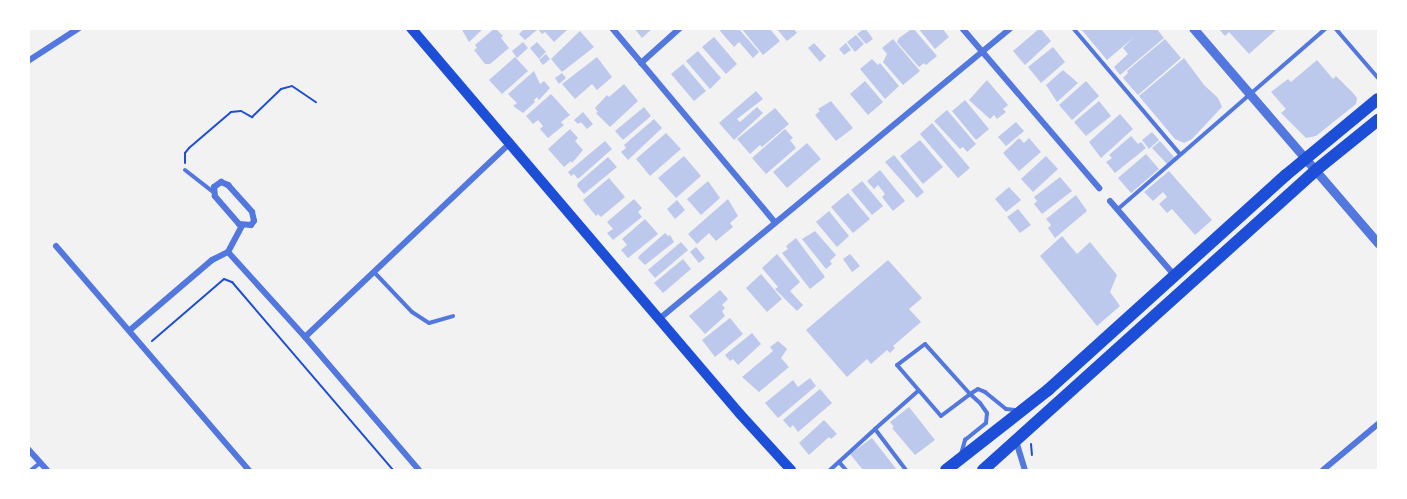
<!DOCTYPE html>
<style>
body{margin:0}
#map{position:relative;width:1407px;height:499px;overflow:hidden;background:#f2f2f2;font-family:"Alegreya Sans",sans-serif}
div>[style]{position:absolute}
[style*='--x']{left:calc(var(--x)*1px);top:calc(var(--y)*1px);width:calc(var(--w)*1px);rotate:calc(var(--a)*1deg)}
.building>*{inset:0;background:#bdc9ec}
.path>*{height:2px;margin:-1px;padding:0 1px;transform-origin:1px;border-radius:1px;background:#1d4ed8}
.service>*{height:4px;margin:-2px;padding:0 2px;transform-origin:2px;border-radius:2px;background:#5277de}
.minor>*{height:6px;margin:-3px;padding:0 3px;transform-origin:3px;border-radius:3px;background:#5277de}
.tertiary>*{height:9px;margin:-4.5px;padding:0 4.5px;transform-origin:4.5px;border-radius:4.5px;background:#5277de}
.secondary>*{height:10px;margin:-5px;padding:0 5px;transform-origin:5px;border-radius:5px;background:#1d4ed8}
.trunk>*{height:12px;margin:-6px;padding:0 6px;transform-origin:6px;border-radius:6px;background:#1d4ed8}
span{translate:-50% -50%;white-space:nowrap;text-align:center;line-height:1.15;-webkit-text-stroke:4.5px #fff;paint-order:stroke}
.frame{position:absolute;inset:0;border:30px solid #fff;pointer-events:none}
</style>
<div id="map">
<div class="building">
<div style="clip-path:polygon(461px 28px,484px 28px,469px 42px)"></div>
<div style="clip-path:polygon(495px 28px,503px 36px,501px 38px,509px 48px,490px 64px,485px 64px,474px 50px,477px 48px,475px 45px)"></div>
<div style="clip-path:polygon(525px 28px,569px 28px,554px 42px,545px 32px,542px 34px,538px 29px,525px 40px,519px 34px)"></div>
<div style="clip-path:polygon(634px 28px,653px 28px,642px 38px)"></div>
<div style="clip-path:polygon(723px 28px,738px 28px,759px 52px,753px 58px,739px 42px,734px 47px,720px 31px)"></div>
<div style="clip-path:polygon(741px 28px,769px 28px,780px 41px,763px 55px)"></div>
<div style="clip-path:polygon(776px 28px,793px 28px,797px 33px,787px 41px)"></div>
<div style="clip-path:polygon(865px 28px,873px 39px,866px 44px,857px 34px)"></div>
<div style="clip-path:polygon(913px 28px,937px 56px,926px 65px,924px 63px,919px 67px,897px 42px,899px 38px)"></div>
<div style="clip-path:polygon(918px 28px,942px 28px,949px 37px,935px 49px)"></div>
<div style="clip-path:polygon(1040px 28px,1051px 41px,1025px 65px,1013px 51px)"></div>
<div style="clip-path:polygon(1080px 28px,1156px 28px,1164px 38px,1120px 75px,1114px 67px,1128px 54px,1123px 48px,1133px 38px,1107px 60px)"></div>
<div style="clip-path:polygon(1218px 28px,1278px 28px,1249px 54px,1229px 32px,1225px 36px)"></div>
<div style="clip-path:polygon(580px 31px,594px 47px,562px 72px,551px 59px)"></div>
<div style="clip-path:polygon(856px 35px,864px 44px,855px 52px,847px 42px)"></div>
<div style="clip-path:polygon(714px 37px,737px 64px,726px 74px,702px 47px)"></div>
<div style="clip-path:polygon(893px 39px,920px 71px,903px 85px,883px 62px,887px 54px,882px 48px)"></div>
<div style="clip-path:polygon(1165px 39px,1181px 58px,1138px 95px,1123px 78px,1128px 73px,1127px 71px)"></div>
<div style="clip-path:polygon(523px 42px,528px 48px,517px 58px,512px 51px)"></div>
<div style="clip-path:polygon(537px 42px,546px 52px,539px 59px,530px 48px)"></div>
<div style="clip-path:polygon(814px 43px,826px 56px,820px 62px,808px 48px)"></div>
<div style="clip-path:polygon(846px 43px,851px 50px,844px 55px,839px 49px)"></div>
<div style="clip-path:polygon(1053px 47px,1065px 62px,1041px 83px,1028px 67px)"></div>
<div style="clip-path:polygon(698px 51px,721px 78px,710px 89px,686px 61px)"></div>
<div style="clip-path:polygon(546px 54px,550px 59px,543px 65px,539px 60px)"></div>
<div style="clip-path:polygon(515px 57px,528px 71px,502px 94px,489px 80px)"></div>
<div style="clip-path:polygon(597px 57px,612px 77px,597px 90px,592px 84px,575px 99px,562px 84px)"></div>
<div style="clip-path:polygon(1184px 58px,1204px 85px,1218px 98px,1222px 107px,1192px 139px,1184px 143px,1175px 139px,1139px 96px)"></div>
<div style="clip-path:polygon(872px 59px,878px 65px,880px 63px,899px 86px,885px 99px,860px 69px)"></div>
<div style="clip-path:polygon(1317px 60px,1333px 79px,1336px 76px,1353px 93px,1357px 98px,1356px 104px,1316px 136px,1306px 138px,1281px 113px,1286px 109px,1271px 92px,1288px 79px,1291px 82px)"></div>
<div style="clip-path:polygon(683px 64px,706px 91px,694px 101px,671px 74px)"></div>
<div style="clip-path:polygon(1063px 70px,1078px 83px,1057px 102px,1046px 85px)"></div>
<div style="clip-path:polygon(534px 71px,540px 84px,544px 81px,550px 88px,539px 100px,537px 97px,534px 100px,535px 102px,523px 113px,513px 106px,517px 103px,508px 94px)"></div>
<div style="clip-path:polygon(562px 73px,566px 78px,559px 84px,555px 78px)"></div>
<div style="clip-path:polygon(987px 80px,1008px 105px,1003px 109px,1006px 112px,997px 119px,994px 115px,990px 119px,969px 100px)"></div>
<div style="clip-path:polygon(865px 81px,883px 102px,868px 115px,850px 94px)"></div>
<div style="clip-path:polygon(1086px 81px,1099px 96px,1072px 120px,1059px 105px)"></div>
<div style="clip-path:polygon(624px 84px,638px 101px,610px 127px,596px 113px,598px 112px,595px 108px,607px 95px,609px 97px)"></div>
<div style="clip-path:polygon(756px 91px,763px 99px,737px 119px,740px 122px,757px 107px,763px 113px,734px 140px,719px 123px)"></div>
<div style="clip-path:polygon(551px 94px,570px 115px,561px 122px,564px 125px,548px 138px,540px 129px,543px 126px,538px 120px,533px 124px,526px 116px)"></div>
<div style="clip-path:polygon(965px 100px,989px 129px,976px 140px,952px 111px)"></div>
<div style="clip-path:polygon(831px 101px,853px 128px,836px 141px,815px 115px,820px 111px,818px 109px)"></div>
<div style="clip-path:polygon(1099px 101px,1111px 116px,1086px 136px,1074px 122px)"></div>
<div style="clip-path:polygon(644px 107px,651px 116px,623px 140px,615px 131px)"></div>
<div style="clip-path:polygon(775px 108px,789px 124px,762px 147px,760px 145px,750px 154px,737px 139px)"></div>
<div style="clip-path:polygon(947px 110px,976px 144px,967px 152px,963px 147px,960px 149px,934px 121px)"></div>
<div style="clip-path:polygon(583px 112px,593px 124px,587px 129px,581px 122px,578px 124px,574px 120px)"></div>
<div style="clip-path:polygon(1120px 114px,1133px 129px,1101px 158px,1089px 142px)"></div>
<div style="clip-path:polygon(654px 119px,662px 128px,628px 160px,621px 152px,626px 148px,624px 145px)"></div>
<div style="clip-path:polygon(1016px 122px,1024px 131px,1006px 146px,998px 137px)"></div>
<div style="clip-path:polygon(932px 123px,970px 168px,958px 178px,920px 134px)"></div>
<div style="clip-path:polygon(570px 129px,578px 138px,575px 141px,583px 150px,572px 163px,571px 161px,564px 167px,548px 149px)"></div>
<div style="clip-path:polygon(785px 129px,793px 138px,790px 140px,796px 148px,766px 174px,752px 158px)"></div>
<div style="clip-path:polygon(1152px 132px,1159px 140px,1149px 149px,1142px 140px)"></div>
<div style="clip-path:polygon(666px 133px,681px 149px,650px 176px,636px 159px)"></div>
<div style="clip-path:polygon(1131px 136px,1138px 144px,1141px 142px,1146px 148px,1115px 173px,1106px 162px,1112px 158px,1109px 155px)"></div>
<div style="clip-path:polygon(1019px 138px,1024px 143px,1029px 138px,1041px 152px,1019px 171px,1003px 153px)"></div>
<div style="clip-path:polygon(920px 140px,943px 167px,923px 184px,900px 156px)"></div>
<div style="clip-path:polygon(605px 141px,612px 149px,578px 179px,574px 174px,571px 176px,568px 172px)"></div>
<div style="clip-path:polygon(1160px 141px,1175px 158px,1168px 165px,1152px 148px)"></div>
<div style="clip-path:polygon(807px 143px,821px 159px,787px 188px,773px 172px)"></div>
<div style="clip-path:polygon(1146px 154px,1159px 169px,1131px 193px,1118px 178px)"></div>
<div style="clip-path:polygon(894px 155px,924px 192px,917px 198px,885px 162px)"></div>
<div style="clip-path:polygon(684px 156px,701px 176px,676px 198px,658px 178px)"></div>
<div style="clip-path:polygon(1046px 156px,1058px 169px,1033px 192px,1021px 179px)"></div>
<div style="clip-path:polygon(608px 157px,617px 167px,584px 194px,577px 186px,578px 183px)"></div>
<div style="clip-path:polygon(880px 170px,905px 201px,893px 211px,882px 197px,885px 194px,878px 185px,874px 189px,867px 181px)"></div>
<div style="clip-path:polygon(1169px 171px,1212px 220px,1195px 235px,1172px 209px,1167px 213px,1159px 204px,1167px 197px,1163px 192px,1153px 201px,1144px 192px)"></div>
<div style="clip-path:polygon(1060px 177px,1072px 191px,1042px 214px,1034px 204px,1037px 201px,1034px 197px)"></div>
<div style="clip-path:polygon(609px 178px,625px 197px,601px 217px,598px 214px,596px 216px,583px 200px)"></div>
<div style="clip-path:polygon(708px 181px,720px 198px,701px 215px,687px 199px)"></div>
<div style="clip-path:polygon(862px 181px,883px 206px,872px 215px,851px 190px)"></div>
<div style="clip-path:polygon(1009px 187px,1021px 200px,1006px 212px,995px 199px)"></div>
<div style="clip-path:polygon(848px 193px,870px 219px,853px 233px,831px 207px)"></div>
<div style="clip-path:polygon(1076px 195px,1087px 211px,1055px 238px,1048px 228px,1051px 225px,1046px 219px)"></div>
<div style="clip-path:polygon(634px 199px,642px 208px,638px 212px,642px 217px,613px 240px,607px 233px,613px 229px,607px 222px)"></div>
<div style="clip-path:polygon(728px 199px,738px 216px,730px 223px,733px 227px,716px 241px,709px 233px,697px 244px,688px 234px)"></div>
<div style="clip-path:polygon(677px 200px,685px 210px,675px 219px,667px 209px)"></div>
<div style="clip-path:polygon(1018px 209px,1031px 225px,1020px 233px,1007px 217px)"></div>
<div style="clip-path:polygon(829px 211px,849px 236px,837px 247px,816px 222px)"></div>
<div style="clip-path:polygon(645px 219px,658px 234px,628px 258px,621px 250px,627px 245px,622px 239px)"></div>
<div style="clip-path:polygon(815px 231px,836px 255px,830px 261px,832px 264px,826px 269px,802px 239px)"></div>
<div style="clip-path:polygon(665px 233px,668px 236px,670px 235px,674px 242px,645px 265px,638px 258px,640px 255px)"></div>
<div style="clip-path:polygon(1062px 236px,1077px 254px,1090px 242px,1117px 275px,1110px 292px,1120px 306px,1097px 326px,1040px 256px)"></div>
<div style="clip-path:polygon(796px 238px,825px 277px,810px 289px,782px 253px,788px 249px,786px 246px)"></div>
<div style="clip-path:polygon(681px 242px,688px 250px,655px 278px,648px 270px)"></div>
<div style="clip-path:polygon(696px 247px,705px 258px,699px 263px,690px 252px)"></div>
<div style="clip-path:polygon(777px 254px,800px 282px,790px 291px,803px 305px,797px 311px,775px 289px,778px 287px,762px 268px)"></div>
<div style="clip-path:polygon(850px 254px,860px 266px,852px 272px,843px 259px)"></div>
<div style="clip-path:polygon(683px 259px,691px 269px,663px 293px,654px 283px)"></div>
<div style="clip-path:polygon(888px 260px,922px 298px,909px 309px,921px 322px,893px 346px,895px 348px,890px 353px,887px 350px,871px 364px,867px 359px,847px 377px,806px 330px)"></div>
<div style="clip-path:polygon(761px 274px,782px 299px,767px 312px,746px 288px)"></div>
<div style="clip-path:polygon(720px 290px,728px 299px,722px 305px,725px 308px,722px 311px,725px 316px,705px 334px,689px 316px)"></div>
<div style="clip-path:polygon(730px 318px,743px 334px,715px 357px,702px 340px)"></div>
<div style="clip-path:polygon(752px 333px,761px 344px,738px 365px,733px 359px,730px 361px,725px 355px)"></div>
<div style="clip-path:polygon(778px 341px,787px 349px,781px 358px,789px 367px,759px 392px,742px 377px,773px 351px,770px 347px)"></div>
<div style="clip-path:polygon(810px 378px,816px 386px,778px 418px,765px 403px,793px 380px,798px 387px)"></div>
<div style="clip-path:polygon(820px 389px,832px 403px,798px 432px,793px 425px,790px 428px,783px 420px)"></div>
<div style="clip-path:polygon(909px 407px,935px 440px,915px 455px,892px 428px,894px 427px,890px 422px)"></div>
<div style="clip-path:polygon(824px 420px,837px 434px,831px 439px,829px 437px,809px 455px,799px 443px)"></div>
<div style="clip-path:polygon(872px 438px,897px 470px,863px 470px,850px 454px)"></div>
</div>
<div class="path">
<div style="--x:185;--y:163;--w:10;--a:-90"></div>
<div style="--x:185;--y:153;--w:6;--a:-51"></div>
<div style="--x:189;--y:148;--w:55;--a:-40.6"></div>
<div style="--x:231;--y:112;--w:10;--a:-6"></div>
<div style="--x:241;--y:111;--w:13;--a:29"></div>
<div style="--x:252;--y:117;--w:40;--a:-44"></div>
<div style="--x:281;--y:89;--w:11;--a:-15"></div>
<div style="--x:292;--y:86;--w:29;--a:34"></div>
<div style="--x:152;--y:341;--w:95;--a:-40.7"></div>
<div style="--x:224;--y:279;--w:9;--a:21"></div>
<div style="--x:232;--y:282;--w:248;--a:49.4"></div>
<div style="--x:1031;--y:444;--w:11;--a:85"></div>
</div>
<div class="service">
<div style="--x:1073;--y:28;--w:165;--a:49.7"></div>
<div style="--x:1335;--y:28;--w:66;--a:49.3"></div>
<div style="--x:185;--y:170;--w:36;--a:38"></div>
<div style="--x:1118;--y:209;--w:276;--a:-41"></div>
<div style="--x:374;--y:272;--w:55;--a:46.5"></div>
<div style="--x:412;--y:312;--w:20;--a:33"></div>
<div style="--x:429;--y:323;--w:25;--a:-16"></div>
<div style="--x:875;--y:429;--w:57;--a:-41.5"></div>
<div style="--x:961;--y:454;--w:15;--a:-74"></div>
<div style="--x:965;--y:440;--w:27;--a:-39"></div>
<div style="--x:986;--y:423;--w:10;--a:-84"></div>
<div style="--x:987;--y:413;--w:12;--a:-125"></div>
<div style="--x:980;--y:403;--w:13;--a:-138"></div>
<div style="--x:970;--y:394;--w:67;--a:-132"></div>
<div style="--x:925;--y:344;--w:35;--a:143"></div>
<div style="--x:897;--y:365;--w:67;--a:49.2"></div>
<div style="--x:941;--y:416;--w:36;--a:-37"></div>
<div style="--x:970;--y:394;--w:9;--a:-32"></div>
<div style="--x:978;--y:389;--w:8;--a:23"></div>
<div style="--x:985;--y:392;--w:27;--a:39"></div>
<div style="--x:1006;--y:409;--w:9;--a:6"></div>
<div style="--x:839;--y:462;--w:11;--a:49"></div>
<div style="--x:31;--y:470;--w:11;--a:-38"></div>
<div style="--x:830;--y:470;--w:61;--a:-42.3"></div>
<div style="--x:875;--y:429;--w:51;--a:52.9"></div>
</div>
<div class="minor">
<div style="--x:612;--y:28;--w:253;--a:50"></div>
<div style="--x:962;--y:28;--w:211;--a:49.4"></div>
<div style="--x:28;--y:61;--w:61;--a:-32.9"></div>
<div style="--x:641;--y:63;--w:52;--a:-41.9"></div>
<div style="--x:221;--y:182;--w:8;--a:23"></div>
<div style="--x:228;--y:185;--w:36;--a:48"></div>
<div style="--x:252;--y:212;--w:9;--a:77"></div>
<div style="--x:254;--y:221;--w:5;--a:127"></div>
<div style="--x:251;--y:225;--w:12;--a:-175"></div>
<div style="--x:239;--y:224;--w:37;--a:-131"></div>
<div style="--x:215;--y:196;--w:9;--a:-96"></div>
<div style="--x:214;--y:187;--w:9;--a:-36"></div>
<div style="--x:1110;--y:201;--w:98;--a:49.1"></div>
<div style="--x:56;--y:246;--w:296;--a:49.3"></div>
<div style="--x:228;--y:252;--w:30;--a:-62"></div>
<div style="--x:659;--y:319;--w:457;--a:-39.6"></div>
<div style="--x:130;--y:330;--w:108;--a:-40.5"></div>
<div style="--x:212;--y:260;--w:18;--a:-27"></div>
<div style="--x:228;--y:252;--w:115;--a:47.8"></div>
<div style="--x:305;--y:337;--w:175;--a:49.4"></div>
<div style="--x:305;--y:337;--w:281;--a:-43.4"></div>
<div style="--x:1016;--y:441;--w:30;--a:73"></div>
<div style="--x:28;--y:449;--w:28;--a:48"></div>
<div style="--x:1323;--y:470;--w:72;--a:-39.9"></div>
</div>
<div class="tertiary">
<div style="--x:1193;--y:28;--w:284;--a:49.3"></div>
</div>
<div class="secondary">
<div style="--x:411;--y:28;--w:507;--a:49.56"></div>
<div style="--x:740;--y:414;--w:76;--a:47.7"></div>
</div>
<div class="trunk">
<div style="--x:946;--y:470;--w:130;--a:-38.1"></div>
<div style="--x:1048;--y:390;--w:321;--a:-42.1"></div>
<div style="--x:1286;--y:175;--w:119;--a:-39.6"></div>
<div style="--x:983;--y:470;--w:448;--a:-42"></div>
<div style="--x:1316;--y:170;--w:80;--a:-38.9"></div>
</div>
<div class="frame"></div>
</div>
